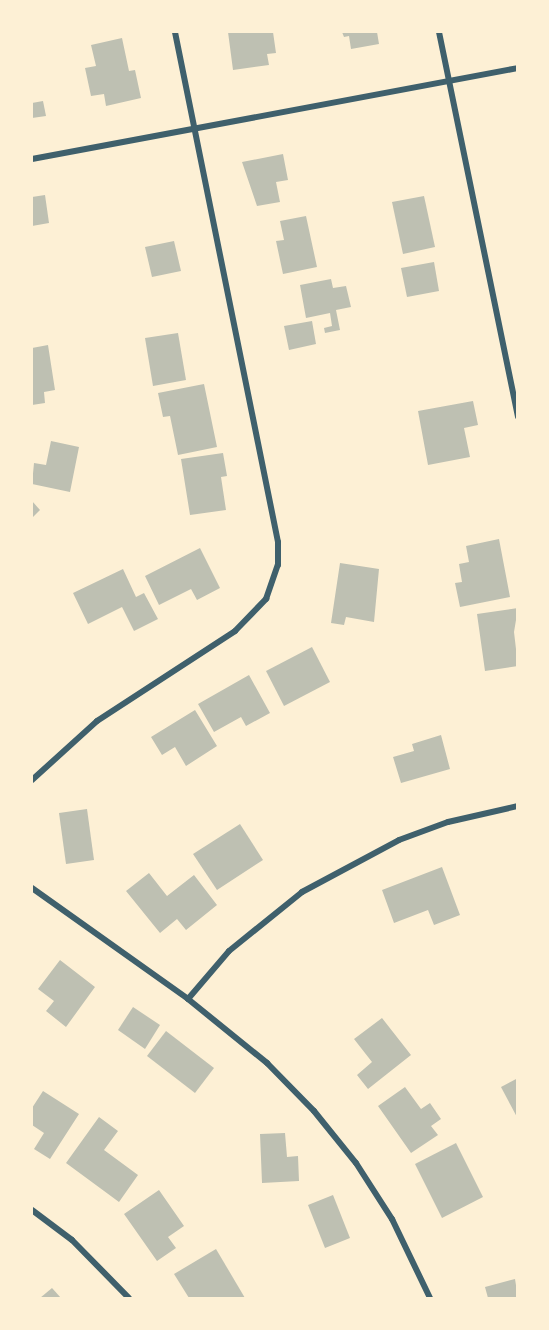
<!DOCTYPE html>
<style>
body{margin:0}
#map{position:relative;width:549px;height:1330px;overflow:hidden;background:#fdf0d5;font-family:"DM Sans",sans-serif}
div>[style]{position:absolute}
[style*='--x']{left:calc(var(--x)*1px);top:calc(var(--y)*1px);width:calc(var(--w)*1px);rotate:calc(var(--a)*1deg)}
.building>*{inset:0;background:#bec0b2}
.minor>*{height:6px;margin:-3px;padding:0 3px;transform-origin:3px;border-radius:3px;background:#3f606c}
span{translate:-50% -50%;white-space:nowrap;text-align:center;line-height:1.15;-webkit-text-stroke:4.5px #fdf0d5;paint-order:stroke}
.frame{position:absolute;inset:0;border:33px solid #fdf0d5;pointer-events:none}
</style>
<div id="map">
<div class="building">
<div style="clip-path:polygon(228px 32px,273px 32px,276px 53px,267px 54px,269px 65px,233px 70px)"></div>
<div style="clip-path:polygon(342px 32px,377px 32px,379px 44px,351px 49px,349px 36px,344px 37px)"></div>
<div style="clip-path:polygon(122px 38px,129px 71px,135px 70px,141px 98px,106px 106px,104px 94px,91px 96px,85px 68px,96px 66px,91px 45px)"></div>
<div style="clip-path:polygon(43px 101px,46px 116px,32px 118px,32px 103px)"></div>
<div style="clip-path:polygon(283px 154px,288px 180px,276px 182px,280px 202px,257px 206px,242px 162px)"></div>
<div style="clip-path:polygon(45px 195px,49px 223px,32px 226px,32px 197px)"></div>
<div style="clip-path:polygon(424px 196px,435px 247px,403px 254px,392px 202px)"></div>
<div style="clip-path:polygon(306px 216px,317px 267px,283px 274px,276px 241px,284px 240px,280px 221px)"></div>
<div style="clip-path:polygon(174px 241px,181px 271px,152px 277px,145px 247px)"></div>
<div style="clip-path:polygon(434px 262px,439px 291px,407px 297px,401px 268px)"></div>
<div style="clip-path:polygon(331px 279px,333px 288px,346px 286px,351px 307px,336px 310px,340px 330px,325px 333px,324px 328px,332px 326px,330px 313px,306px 318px,300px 285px)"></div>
<div style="clip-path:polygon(312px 321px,316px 344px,289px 350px,284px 326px)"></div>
<div style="clip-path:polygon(178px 333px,186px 380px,153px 386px,145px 338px)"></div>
<div style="clip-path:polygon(48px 345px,55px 390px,44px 392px,45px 403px,32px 405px,32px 348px)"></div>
<div style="clip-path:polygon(204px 384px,217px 447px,178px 455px,170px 416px,163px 417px,158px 393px)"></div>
<div style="clip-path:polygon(473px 401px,478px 425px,464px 428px,470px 457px,428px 465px,418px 411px)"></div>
<div style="clip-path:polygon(51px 441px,79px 447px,70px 492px,32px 484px,34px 463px,46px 465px)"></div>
<div style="clip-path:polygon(223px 453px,227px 476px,221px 477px,226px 510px,190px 515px,181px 459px)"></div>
<div style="clip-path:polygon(32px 501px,40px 510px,32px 518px)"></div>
<div style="clip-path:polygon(499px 539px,510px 597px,460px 607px,455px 583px,462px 582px,459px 564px,469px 562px,466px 546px)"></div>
<div style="clip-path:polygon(200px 548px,220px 588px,197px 600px,191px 589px,159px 605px,145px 576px)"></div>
<div style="clip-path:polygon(340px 563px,379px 569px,374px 622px,346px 617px,344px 625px,331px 623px)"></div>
<div style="clip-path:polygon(123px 569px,136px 597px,144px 593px,158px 619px,134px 631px,122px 607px,88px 624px,73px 593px)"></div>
<div style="clip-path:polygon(518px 608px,514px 632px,518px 666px,485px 671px,477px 614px)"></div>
<div style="clip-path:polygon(312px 647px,330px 682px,284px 706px,266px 671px)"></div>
<div style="clip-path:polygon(249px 675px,270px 713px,246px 726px,241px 717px,214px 732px,198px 704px)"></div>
<div style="clip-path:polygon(195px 710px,217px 746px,186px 766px,175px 747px,162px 755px,151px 737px)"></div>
<div style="clip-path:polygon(441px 735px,450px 769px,401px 783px,393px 757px,414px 751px,412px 744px)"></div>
<div style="clip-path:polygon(87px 809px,94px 860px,66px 864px,59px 813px)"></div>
<div style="clip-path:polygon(240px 824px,263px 860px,217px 890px,193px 854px)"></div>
<div style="clip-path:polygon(442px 867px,460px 915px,434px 925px,428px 910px,394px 923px,382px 890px)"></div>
<div style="clip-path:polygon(149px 873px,167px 896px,194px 875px,217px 905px,186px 930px,177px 919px,160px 933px,126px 891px)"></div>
<div style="clip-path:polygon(60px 960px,95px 987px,66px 1027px,46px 1011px,54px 1001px,38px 989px)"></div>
<div style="clip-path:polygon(133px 1007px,160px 1025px,145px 1049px,118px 1030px)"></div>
<div style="clip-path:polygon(382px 1018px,411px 1055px,368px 1089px,357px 1075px,372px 1062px,354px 1039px)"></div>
<div style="clip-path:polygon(166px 1031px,214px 1068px,195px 1093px,147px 1056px)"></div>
<div style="clip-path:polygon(518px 1078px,518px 1119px,501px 1087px)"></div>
<div style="clip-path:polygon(405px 1087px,421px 1109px,430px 1103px,441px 1119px,431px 1126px,438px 1135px,411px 1153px,378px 1106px)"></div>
<div style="clip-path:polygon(43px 1091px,79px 1114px,50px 1159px,34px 1149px,44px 1133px,32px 1125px,32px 1108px)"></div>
<div style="clip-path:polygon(99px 1117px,118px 1131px,104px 1150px,138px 1175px,119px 1202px,66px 1163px)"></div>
<div style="clip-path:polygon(285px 1133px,287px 1157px,298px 1156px,299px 1181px,262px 1183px,260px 1134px)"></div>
<div style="clip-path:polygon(456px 1143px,483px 1197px,442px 1218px,415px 1164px)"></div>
<div style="clip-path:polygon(159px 1190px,184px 1226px,168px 1237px,176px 1248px,157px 1261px,124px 1214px)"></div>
<div style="clip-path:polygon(333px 1195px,350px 1238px,325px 1248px,308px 1205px)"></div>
<div style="clip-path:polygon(216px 1249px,245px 1298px,189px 1298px,174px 1274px)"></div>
<div style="clip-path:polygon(515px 1279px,518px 1298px,488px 1298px,485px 1287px)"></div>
<div style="clip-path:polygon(52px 1288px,61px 1298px,40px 1298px)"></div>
</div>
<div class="minor">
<div style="--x:439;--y:32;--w:393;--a:78.4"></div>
<div style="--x:32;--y:159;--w:494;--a:-10.6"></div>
<div style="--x:32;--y:780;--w:88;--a:-42.2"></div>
<div style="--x:97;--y:721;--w:165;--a:-33.1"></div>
<div style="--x:235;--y:631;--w:45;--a:-45.9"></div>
<div style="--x:266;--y:599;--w:36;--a:-71"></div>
<div style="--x:278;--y:565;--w:23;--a:-90"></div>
<div style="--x:278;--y:542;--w:520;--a:-101.42"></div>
<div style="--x:32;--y:888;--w:191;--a:35.4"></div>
<div style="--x:188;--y:999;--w:102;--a:39"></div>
<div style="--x:267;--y:1063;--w:67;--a:45.6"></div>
<div style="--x:314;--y:1111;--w:67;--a:51.1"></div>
<div style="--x:356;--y:1163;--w:67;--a:57.3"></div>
<div style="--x:392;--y:1219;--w:88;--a:64.3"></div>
<div style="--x:188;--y:999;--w:63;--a:-49.5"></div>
<div style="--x:229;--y:951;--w:94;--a:-38.9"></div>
<div style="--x:302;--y:892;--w:110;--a:-28.2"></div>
<div style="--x:399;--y:840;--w:52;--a:-20.2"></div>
<div style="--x:448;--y:822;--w:72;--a:-12.9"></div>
<div style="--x:32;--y:1210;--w:50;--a:36.9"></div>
<div style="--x:72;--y:1240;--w:81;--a:45.5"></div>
</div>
<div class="frame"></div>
</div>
